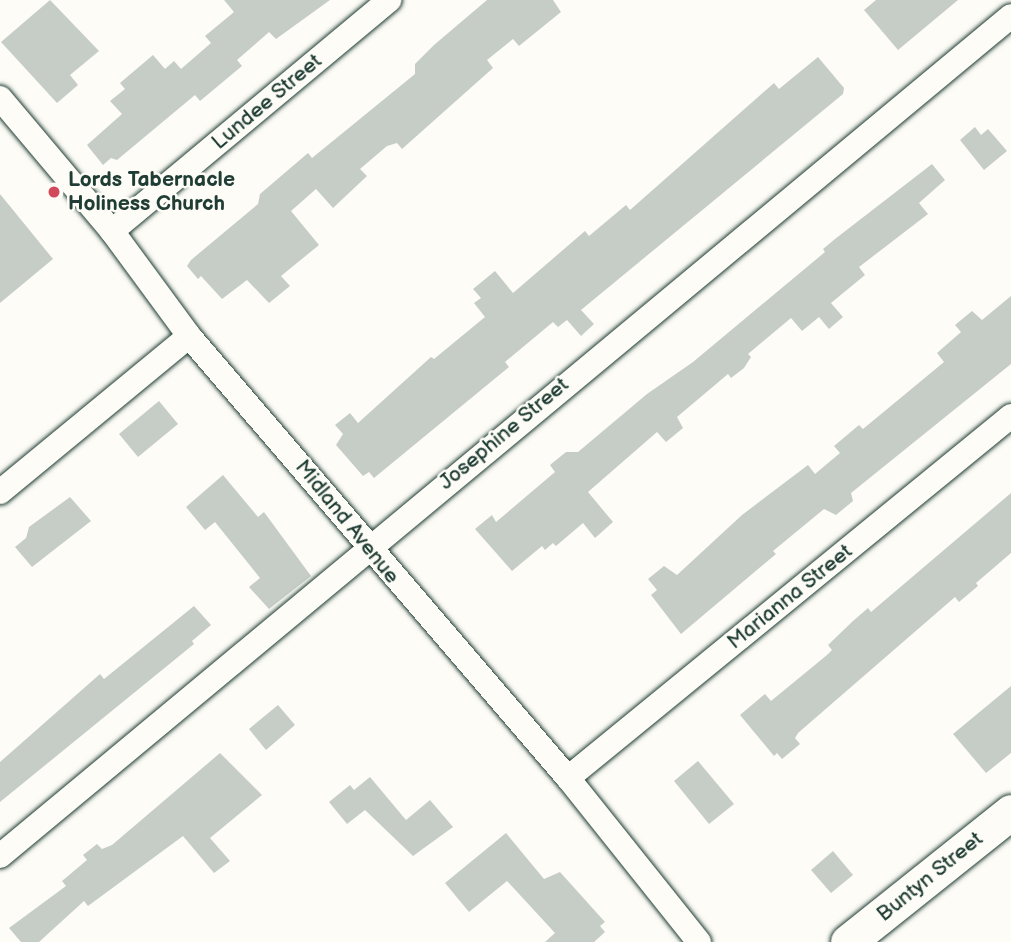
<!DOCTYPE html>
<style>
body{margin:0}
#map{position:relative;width:1011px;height:942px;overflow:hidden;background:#fdfcf7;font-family:"Balsamiq Sans",sans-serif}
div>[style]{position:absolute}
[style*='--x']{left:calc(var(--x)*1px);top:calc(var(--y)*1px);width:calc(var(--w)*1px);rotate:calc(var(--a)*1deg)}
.building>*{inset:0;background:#c6cdc7}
.roads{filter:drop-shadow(0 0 2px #1f3d34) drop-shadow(0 0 2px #1f3d34)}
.street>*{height:24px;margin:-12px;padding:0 12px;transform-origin:12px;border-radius:12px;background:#fdfcf7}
.secondary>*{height:35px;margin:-17.5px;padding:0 17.5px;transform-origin:17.5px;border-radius:17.5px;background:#fdfcf7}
.dots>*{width:19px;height:19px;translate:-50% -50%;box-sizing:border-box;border:4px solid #fdfcf7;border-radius:50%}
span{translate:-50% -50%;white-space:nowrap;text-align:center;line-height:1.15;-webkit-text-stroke:5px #fdfcf7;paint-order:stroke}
.street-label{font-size:21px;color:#1f3d34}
.poi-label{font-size:21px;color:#1f3d34;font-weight:700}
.left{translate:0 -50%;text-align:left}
</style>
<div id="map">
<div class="building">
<div style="clip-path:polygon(50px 0,99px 51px,70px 75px,78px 85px,57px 103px,1px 42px)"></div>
<div style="clip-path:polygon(224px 0,330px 0,276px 39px,269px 32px,237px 60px,242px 66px,200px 101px,195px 95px,117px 160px,111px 158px,103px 165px,87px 145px,122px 114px,110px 101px,125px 89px,120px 83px,153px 55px,165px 69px,174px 61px,181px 69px,211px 43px,205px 36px,234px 12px)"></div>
<div style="clip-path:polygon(487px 0,553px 0,561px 12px,519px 46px,513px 39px,487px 60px,493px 68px,402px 149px,397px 143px,387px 146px,360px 169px,367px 176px,333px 208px,316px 189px,291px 211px,319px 245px,281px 276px,290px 286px,269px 303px,247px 280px,222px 299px,201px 276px,198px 279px,187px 266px,191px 260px,258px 204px,260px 194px,308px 153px,312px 158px,415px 74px,415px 64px,434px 45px)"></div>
<div style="clip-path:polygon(876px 0,958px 0,898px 50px,864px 10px)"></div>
<div style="clip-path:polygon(818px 57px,844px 88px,843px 94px,581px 310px,594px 324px,581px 336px,567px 320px,558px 327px,553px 322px,505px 362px,509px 367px,374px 478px,369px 472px,363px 476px,336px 445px,343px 434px,335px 425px,350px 413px,358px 423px,431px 357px,434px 359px,485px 317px,474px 303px,481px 298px,473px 289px,495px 271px,513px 293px,585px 231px,589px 236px,626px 205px,630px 210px,774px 83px,779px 89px)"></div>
<div style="clip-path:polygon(975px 127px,981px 135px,988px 129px,1007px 151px,984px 170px,960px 140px)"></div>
<div style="clip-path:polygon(932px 164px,945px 180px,919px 203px,928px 214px,859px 267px,865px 275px,831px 303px,843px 317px,829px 329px,819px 317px,802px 331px,791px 318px,748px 354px,751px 357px,744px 368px,731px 378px,728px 374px,677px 417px,683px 428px,666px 442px,657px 432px,588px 492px,613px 522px,595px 538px,583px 523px,556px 546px,553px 543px,545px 550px,542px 546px,512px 571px,475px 529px,492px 515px,496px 522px,555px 472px,550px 465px,566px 452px,578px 452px,647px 394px,693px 362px,825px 252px,823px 249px,835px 239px)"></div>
<div style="clip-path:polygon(0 194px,53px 259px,0 303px)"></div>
<div style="clip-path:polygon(1011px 296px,1011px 364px,851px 493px,853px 501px,836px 515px,824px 509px,773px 551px,776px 554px,681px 634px,651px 595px,657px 590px,648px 579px,664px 566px,677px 575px,742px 515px,808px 465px,815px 474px,840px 453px,834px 446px,859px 425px,863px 429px,944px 362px,937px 353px,961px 332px,955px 325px,972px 311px,982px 320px)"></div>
<div style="clip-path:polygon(159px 401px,178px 424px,138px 457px,119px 434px)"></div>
<div style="clip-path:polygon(223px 475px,258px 517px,264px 512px,311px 576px,269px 609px,249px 587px,260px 578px,215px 522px,205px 530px,186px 507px)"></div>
<div style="clip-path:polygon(1011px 493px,1011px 553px,976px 583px,978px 586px,959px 602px,955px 597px,798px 733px,795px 738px,800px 744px,782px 759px,777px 753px,774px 756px,740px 715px,765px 694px,771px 701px,827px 655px,832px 650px,828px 645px,853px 621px,868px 608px,871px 612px)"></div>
<div style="clip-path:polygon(70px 497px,91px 521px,32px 567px,15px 547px,26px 538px,29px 527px)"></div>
<div style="clip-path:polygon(194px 606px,211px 625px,192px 641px,194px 644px,0 802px,0 762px,100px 674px,104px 679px)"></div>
<div style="clip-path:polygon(1011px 686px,1011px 753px,986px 773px,953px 734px)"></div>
<div style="clip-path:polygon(278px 705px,295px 725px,266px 750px,249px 729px)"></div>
<div style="clip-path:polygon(220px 753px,262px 795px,210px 838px,230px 861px,214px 873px,183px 836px,88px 906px,84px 901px,39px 942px,21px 942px,9px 928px,66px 886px,62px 881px,87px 860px,83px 855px,97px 844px,102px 849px,112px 845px)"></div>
<div style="clip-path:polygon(698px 761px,734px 804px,709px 824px,674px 781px)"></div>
<div style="clip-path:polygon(370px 777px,406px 820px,430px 800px,453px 827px,413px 856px,365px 810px,347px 824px,329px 802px,350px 785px,354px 790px)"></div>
<div style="clip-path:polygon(506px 833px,544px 879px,560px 872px,605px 922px,600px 926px,605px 932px,594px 942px,545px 942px,555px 933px,507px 881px,469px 912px,445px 883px)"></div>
<div style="clip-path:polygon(833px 851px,853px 875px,831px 893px,811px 870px)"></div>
</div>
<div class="roads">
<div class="street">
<div style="--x:0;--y:98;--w:174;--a:49.9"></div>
<div style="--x:112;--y:231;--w:130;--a:53.7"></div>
<div style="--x:189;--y:336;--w:582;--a:49.39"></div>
<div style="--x:568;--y:778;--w:210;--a:51.4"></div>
<div style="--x:112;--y:231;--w:361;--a:-39.8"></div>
<div style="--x:0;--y:492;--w:245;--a:-39.5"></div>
<div style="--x:568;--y:778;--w:572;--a:-39.25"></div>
<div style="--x:0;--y:856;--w:1314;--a:-39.72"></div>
</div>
<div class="secondary">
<div style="--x:848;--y:942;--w:208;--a:-38.6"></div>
</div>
</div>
<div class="dots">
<div style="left:54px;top:192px;background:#d1495b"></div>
</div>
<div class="street-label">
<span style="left:267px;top:102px;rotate:-40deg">Lundee Street</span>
<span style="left:504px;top:434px;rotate:-40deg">Josephine Street</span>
<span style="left:347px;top:522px;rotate:51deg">Midland Avenue</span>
<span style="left:790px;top:597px;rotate:-39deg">Marianna Street</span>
<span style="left:930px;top:877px;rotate:-39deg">Buntyn Street</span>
</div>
<div class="poi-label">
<span class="left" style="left:68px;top:192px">Lords Tabernacle<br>Holiness Church</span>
</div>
</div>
